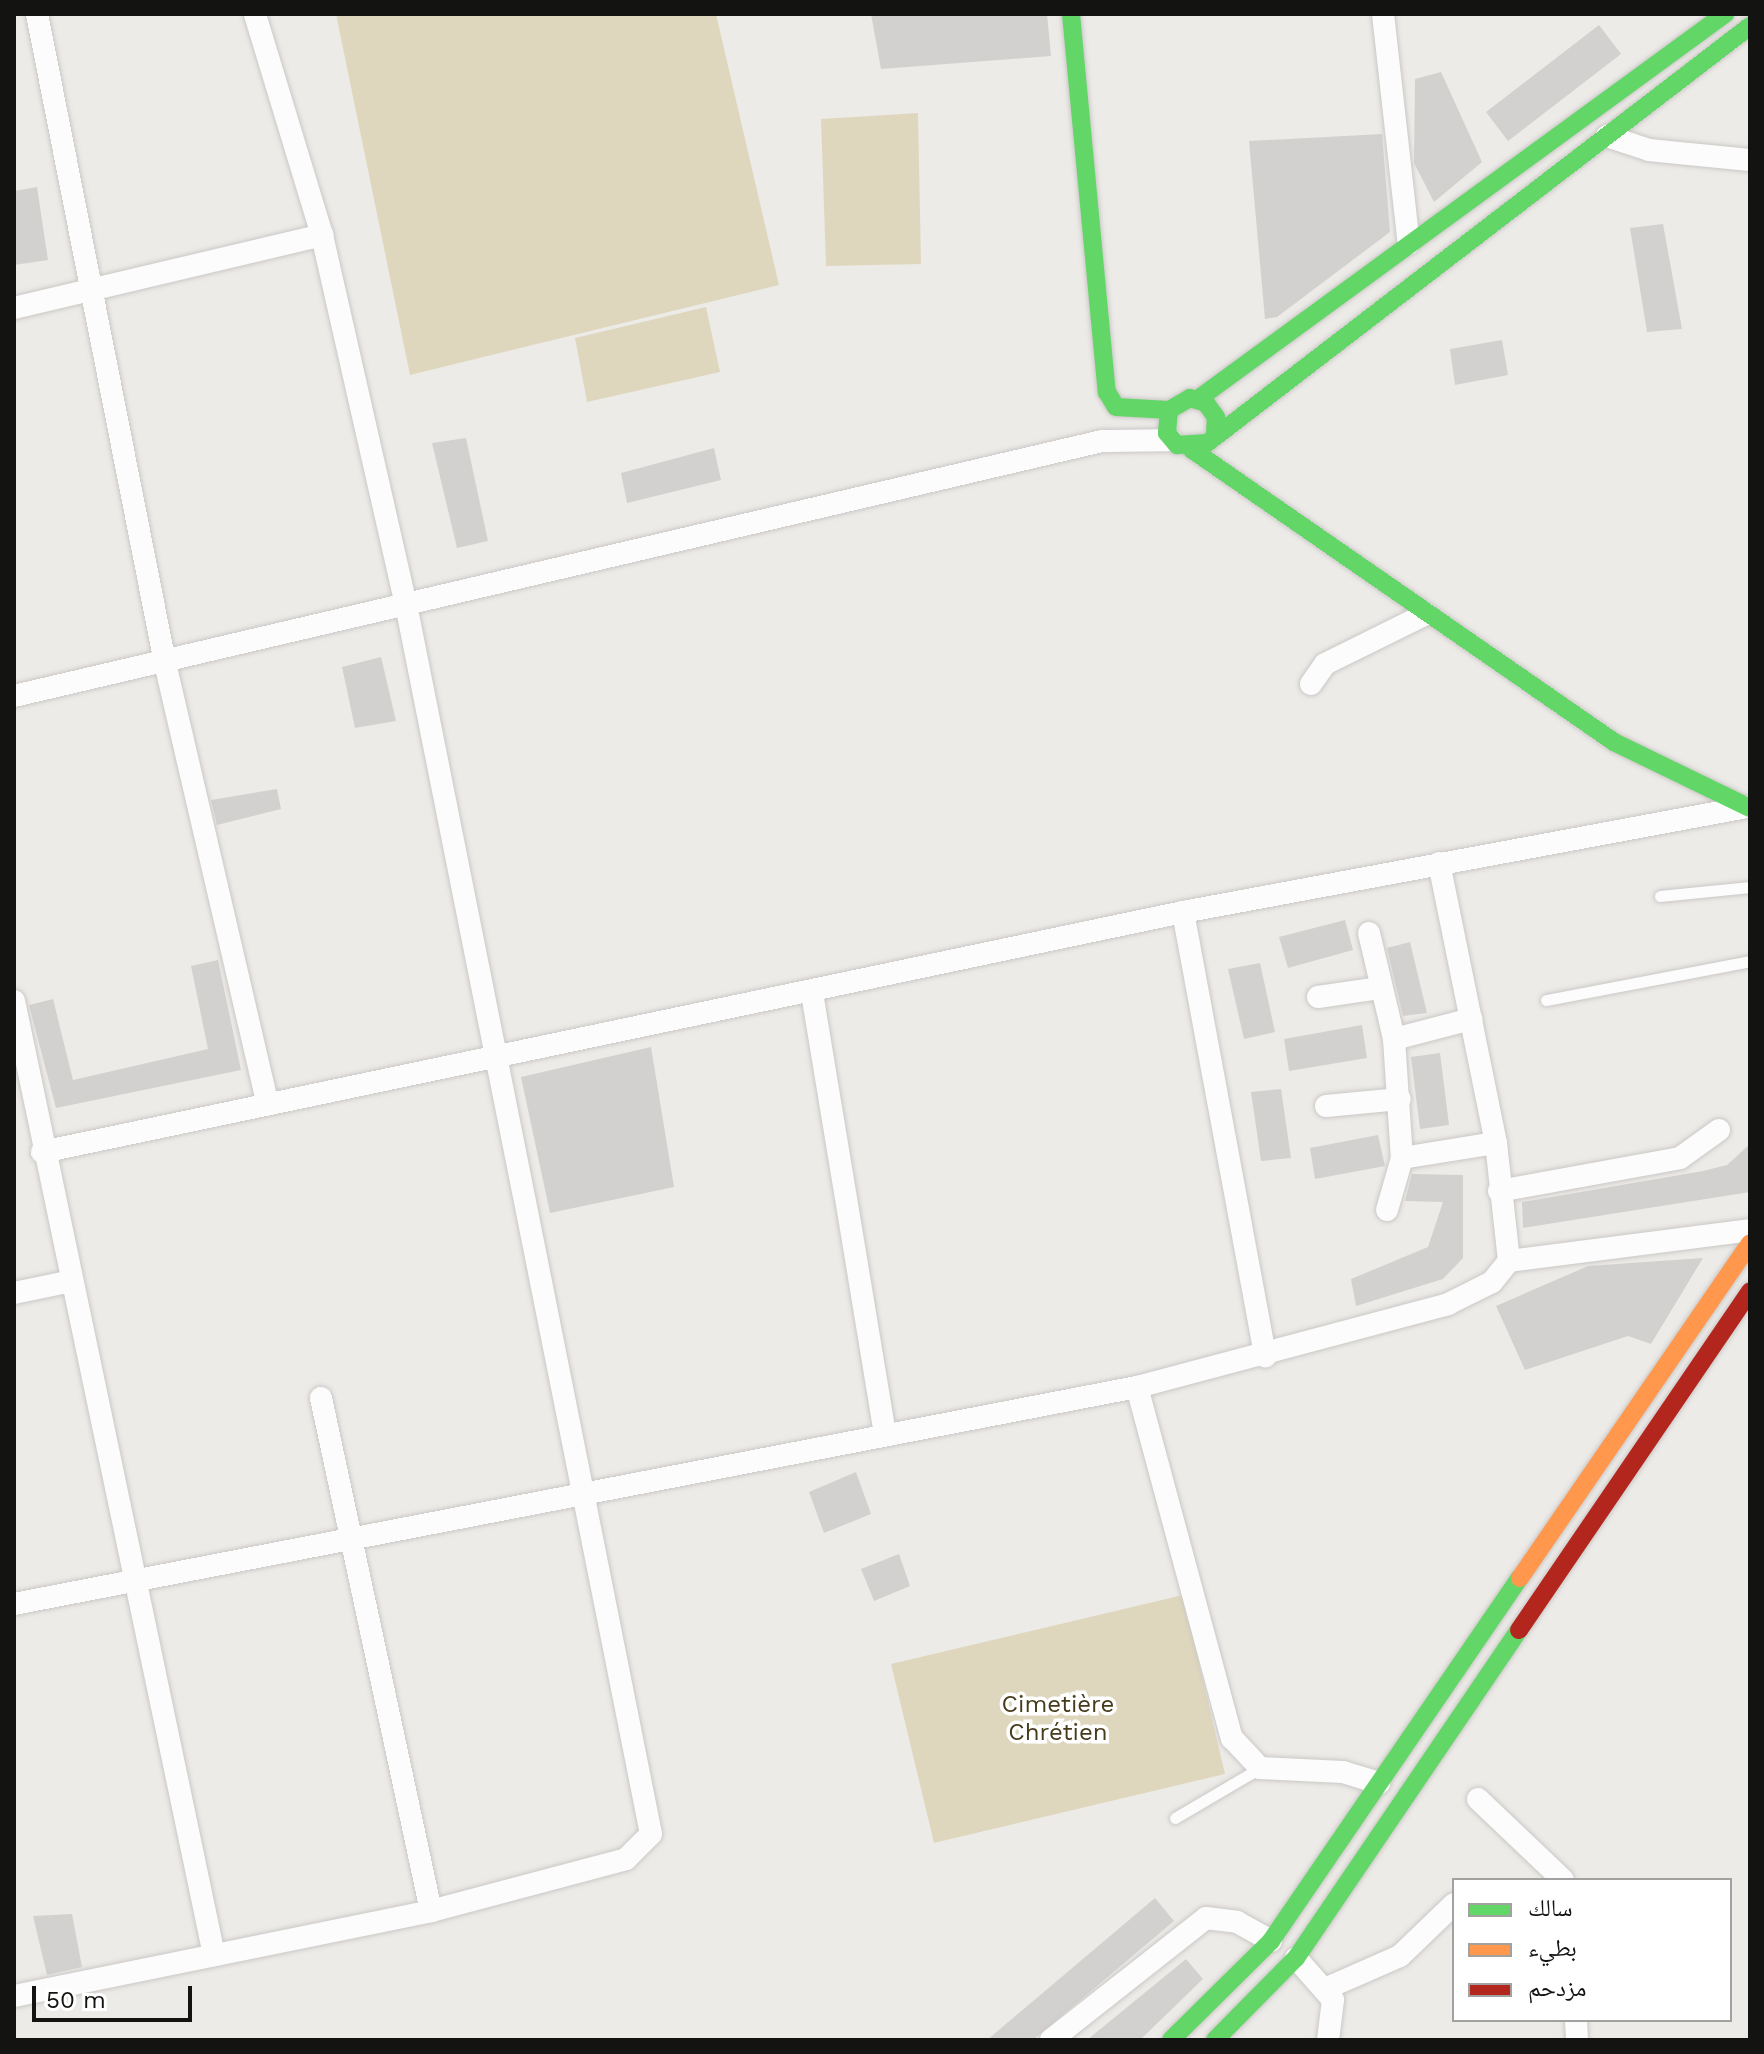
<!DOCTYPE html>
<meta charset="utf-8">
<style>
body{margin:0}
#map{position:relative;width:1764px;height:2054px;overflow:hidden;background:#edebe8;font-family:"Work Sans","Noto Naskh Arabic",sans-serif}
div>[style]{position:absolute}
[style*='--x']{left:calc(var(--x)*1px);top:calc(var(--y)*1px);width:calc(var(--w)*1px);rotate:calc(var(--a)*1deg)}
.green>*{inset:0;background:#dfd7bd}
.building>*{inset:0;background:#d3d1cf}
.roads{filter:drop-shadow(0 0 2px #cac8c6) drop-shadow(0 0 2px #cac8c6)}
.lane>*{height:11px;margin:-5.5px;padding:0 5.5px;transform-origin:5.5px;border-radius:5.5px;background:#fcfcfc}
.street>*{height:22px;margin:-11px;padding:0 11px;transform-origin:11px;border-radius:11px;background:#fcfcfc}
.fast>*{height:18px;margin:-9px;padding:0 9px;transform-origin:9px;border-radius:9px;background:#63d668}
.slow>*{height:18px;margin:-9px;padding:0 9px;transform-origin:9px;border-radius:9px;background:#ff974d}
.jam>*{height:18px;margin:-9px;padding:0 9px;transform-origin:9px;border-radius:9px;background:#b3261e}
span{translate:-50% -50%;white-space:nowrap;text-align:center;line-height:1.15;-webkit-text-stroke:7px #fff;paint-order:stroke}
.park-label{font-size:24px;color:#463c1b}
.frame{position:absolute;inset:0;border:16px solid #131311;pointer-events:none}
.legend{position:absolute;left:1452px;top:1878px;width:280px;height:144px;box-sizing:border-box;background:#fff;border:2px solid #a1a1a0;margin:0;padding:10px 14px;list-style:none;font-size:24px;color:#131311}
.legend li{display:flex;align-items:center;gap:16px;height:40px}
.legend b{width:40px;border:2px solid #a1a1a0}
.scale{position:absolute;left:32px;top:1986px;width:160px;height:36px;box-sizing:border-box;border:4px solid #131311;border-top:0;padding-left:10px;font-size:24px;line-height:28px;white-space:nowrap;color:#131311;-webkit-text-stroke:6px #fff;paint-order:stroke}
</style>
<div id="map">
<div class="green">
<div style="clip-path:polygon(336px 14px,716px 14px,779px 285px,410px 375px)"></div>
<div style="clip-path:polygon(918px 113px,921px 264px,826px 266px,821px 119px)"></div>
<div style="clip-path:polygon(706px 307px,720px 372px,587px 402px,575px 338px)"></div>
<div style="clip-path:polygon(1183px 1595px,1225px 1774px,934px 1843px,891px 1664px)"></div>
</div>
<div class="building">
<div style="clip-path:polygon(871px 14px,1047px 14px,1051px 56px,881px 69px)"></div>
<div style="clip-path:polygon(1599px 25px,1621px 54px,1508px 141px,1486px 112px)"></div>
<div style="clip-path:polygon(1441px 72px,1482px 162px,1434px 202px,1414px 163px,1415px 79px)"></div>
<div style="clip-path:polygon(1382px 134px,1390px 232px,1277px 317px,1265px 319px,1249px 141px)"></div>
<div style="clip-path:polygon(37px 187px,48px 260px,14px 265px,14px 191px)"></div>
<div style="clip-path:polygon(1663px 224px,1682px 329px,1647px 332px,1630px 228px)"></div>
<div style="clip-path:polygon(1502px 340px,1508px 375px,1455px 385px,1450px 349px)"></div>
<div style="clip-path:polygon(466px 438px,488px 541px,457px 548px,432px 443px)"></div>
<div style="clip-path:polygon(714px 448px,721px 480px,627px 503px,621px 473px)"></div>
<div style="clip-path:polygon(381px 657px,396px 721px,355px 728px,342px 667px)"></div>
<div style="clip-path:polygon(277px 789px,281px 809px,217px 825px,211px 800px)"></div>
<div style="clip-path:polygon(1345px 920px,1353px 950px,1288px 968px,1279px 937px)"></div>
<div style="clip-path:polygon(1410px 942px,1427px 1013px,1403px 1016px,1387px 948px)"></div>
<div style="clip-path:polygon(218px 960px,241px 1070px,56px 1108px,29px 1005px,53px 999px,73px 1080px,208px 1049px,191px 966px)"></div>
<div style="clip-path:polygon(1260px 963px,1275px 1032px,1244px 1039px,1228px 969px)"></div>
<div style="clip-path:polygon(1362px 1025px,1367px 1058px,1289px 1071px,1284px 1039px)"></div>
<div style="clip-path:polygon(651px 1047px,674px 1187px,550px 1213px,521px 1077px)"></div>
<div style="clip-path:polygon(1440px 1053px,1449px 1125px,1420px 1129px,1411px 1057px)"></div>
<div style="clip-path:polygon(1281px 1089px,1291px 1158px,1261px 1161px,1251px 1092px)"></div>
<div style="clip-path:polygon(1378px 1135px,1385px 1166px,1315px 1179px,1310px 1148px)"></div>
<div style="clip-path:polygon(1750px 1144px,1750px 1192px,1523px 1228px,1522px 1202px,1703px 1171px,1727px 1165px)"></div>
<div style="clip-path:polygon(1412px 1174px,1463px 1175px,1463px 1258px,1443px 1279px,1356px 1306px,1351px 1279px,1428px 1247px,1443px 1202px,1405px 1201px)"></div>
<div style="clip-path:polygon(1703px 1258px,1651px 1344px,1628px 1336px,1525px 1370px,1496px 1306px,1588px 1266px)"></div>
<div style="clip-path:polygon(856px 1472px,871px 1514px,824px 1533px,809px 1492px)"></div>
<div style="clip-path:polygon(899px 1554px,910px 1586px,874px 1601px,861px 1569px)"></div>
<div style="clip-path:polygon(1155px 1898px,1174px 1921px,1033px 2040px,987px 2040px)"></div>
<div style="clip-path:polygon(72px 1914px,82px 1967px,47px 1975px,33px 1916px)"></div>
<div style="clip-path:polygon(1186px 1959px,1203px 1979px,1140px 2040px,1087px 2040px)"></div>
</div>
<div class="roads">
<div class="lane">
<div style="--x:1660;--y:896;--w:90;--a:-5.7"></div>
<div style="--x:1546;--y:1000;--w:208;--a:-10.8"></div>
<div style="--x:1175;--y:1818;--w:99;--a:-30.5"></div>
</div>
<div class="street">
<div style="--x:37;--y:14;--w:662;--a:78.84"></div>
<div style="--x:165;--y:663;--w:453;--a:76.9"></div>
<div style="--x:1383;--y:14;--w:231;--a:83.6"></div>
<div style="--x:1607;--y:136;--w:44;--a:18.4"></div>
<div style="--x:1649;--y:150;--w:101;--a:5.7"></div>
<div style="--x:14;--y:308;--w:317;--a:-13.3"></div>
<div style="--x:1311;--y:684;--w:24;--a:-55"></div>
<div style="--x:1325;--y:664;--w:113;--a:-26.3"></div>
<div style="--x:14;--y:696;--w:1117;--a:-13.19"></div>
<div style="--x:1102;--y:441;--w:69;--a:-0.8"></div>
<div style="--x:1439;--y:863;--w:286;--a:78.5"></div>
<div style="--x:1496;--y:1143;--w:119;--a:83.7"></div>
<div style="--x:1183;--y:912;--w:452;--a:79.5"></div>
<div style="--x:1369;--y:933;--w:109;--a:76.7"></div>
<div style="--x:1394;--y:1039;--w:119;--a:86.2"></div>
<div style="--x:812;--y:993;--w:445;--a:80.6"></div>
<div style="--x:1318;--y:997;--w:63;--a:-8.3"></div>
<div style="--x:14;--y:1001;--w:975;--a:78.16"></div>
<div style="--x:1394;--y:1039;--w:80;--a:-14.6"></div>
<div style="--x:1326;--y:1106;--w:74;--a:-5.4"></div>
<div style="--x:42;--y:1152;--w:1166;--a:-11.88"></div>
<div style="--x:1183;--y:912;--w:574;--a:-10.55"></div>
<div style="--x:1499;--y:1191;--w:184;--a:-10.3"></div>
<div style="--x:1680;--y:1158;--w:48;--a:-35.7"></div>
<div style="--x:1387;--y:1210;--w:54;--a:-73.9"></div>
<div style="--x:1402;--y:1158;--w:95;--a:-9.1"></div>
<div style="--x:14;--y:1293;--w:59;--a:-11.7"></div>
<div style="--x:1137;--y:1387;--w:364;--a:74.9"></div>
<div style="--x:1232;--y:1738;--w:41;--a:47"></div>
<div style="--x:1260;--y:1768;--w:83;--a:2.8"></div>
<div style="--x:1343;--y:1772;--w:38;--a:17"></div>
<div style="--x:321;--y:1398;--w:525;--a:77.9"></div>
<div style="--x:14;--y:1604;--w:1144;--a:-10.94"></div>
<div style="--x:1137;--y:1387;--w:322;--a:-14.9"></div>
<div style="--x:1448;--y:1304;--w:49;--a:-26.6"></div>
<div style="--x:1492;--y:1282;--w:27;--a:-51"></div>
<div style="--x:1509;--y:1261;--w:243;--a:-7.3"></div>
<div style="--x:1478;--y:1799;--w:117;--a:43.6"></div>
<div style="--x:1296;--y:1958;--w:56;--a:48.6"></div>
<div style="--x:1333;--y:2000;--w:40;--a:97.1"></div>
<div style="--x:1327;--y:1988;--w:80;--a:-23.7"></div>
<div style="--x:1400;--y:1956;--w:75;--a:-43.9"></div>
<div style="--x:14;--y:1996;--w:426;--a:-11.5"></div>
<div style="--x:431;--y:1911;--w:202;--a:-14.9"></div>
<div style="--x:626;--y:1859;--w:35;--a:-45"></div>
<div style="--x:651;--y:1834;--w:1253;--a:-101.27"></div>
<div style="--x:406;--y:605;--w:379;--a:-102.8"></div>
<div style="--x:322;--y:235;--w:231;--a:-106.9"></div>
<div style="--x:1576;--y:2020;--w:20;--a:87"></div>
<div style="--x:1051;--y:2040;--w:197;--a:-38.2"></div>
<div style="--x:1206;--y:1918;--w:31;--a:7"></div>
<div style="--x:1237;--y:1922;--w:39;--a:29"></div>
</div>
<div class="fast">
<div style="--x:1071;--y:14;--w:380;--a:84.6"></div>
<div style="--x:1107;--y:392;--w:17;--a:59"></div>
<div style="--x:1116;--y:407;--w:53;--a:3.2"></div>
<div style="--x:1198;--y:399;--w:653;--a:-36.15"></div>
<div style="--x:1215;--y:434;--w:17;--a:-87"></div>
<div style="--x:1216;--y:417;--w:17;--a:-126"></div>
<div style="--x:1206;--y:403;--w:17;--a:-163"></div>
<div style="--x:1190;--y:398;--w:24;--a:150"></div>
<div style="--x:1169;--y:410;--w:23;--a:95"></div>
<div style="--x:1167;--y:433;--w:16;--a:50"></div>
<div style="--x:1177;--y:445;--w:30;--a:-4"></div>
<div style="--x:1207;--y:443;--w:685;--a:-37.52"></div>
<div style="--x:1191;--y:449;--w:515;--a:34.71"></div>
<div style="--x:1614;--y:742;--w:151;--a:25.9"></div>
<div style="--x:1171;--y:2040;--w:141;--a:-44.7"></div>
<div style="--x:1271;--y:1941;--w:440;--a:-55.6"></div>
<div style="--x:1215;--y:2040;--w:115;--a:-45.4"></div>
<div style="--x:1296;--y:1958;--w:397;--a:-55.8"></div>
</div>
<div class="slow">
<div style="--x:1520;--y:1578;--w:406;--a:-55.5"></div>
</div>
<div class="jam">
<div style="--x:1519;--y:1630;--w:410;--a:-55.7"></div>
</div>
</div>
<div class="park-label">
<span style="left:1058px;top:1719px">Cimetière<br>Chrétien</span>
</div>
<div class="frame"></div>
<ul class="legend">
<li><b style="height:10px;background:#63d668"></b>سالك</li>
<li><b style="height:10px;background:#ff974d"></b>بطيء</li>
<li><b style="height:10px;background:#b3261e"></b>مزدحم</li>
</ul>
<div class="scale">50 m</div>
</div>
